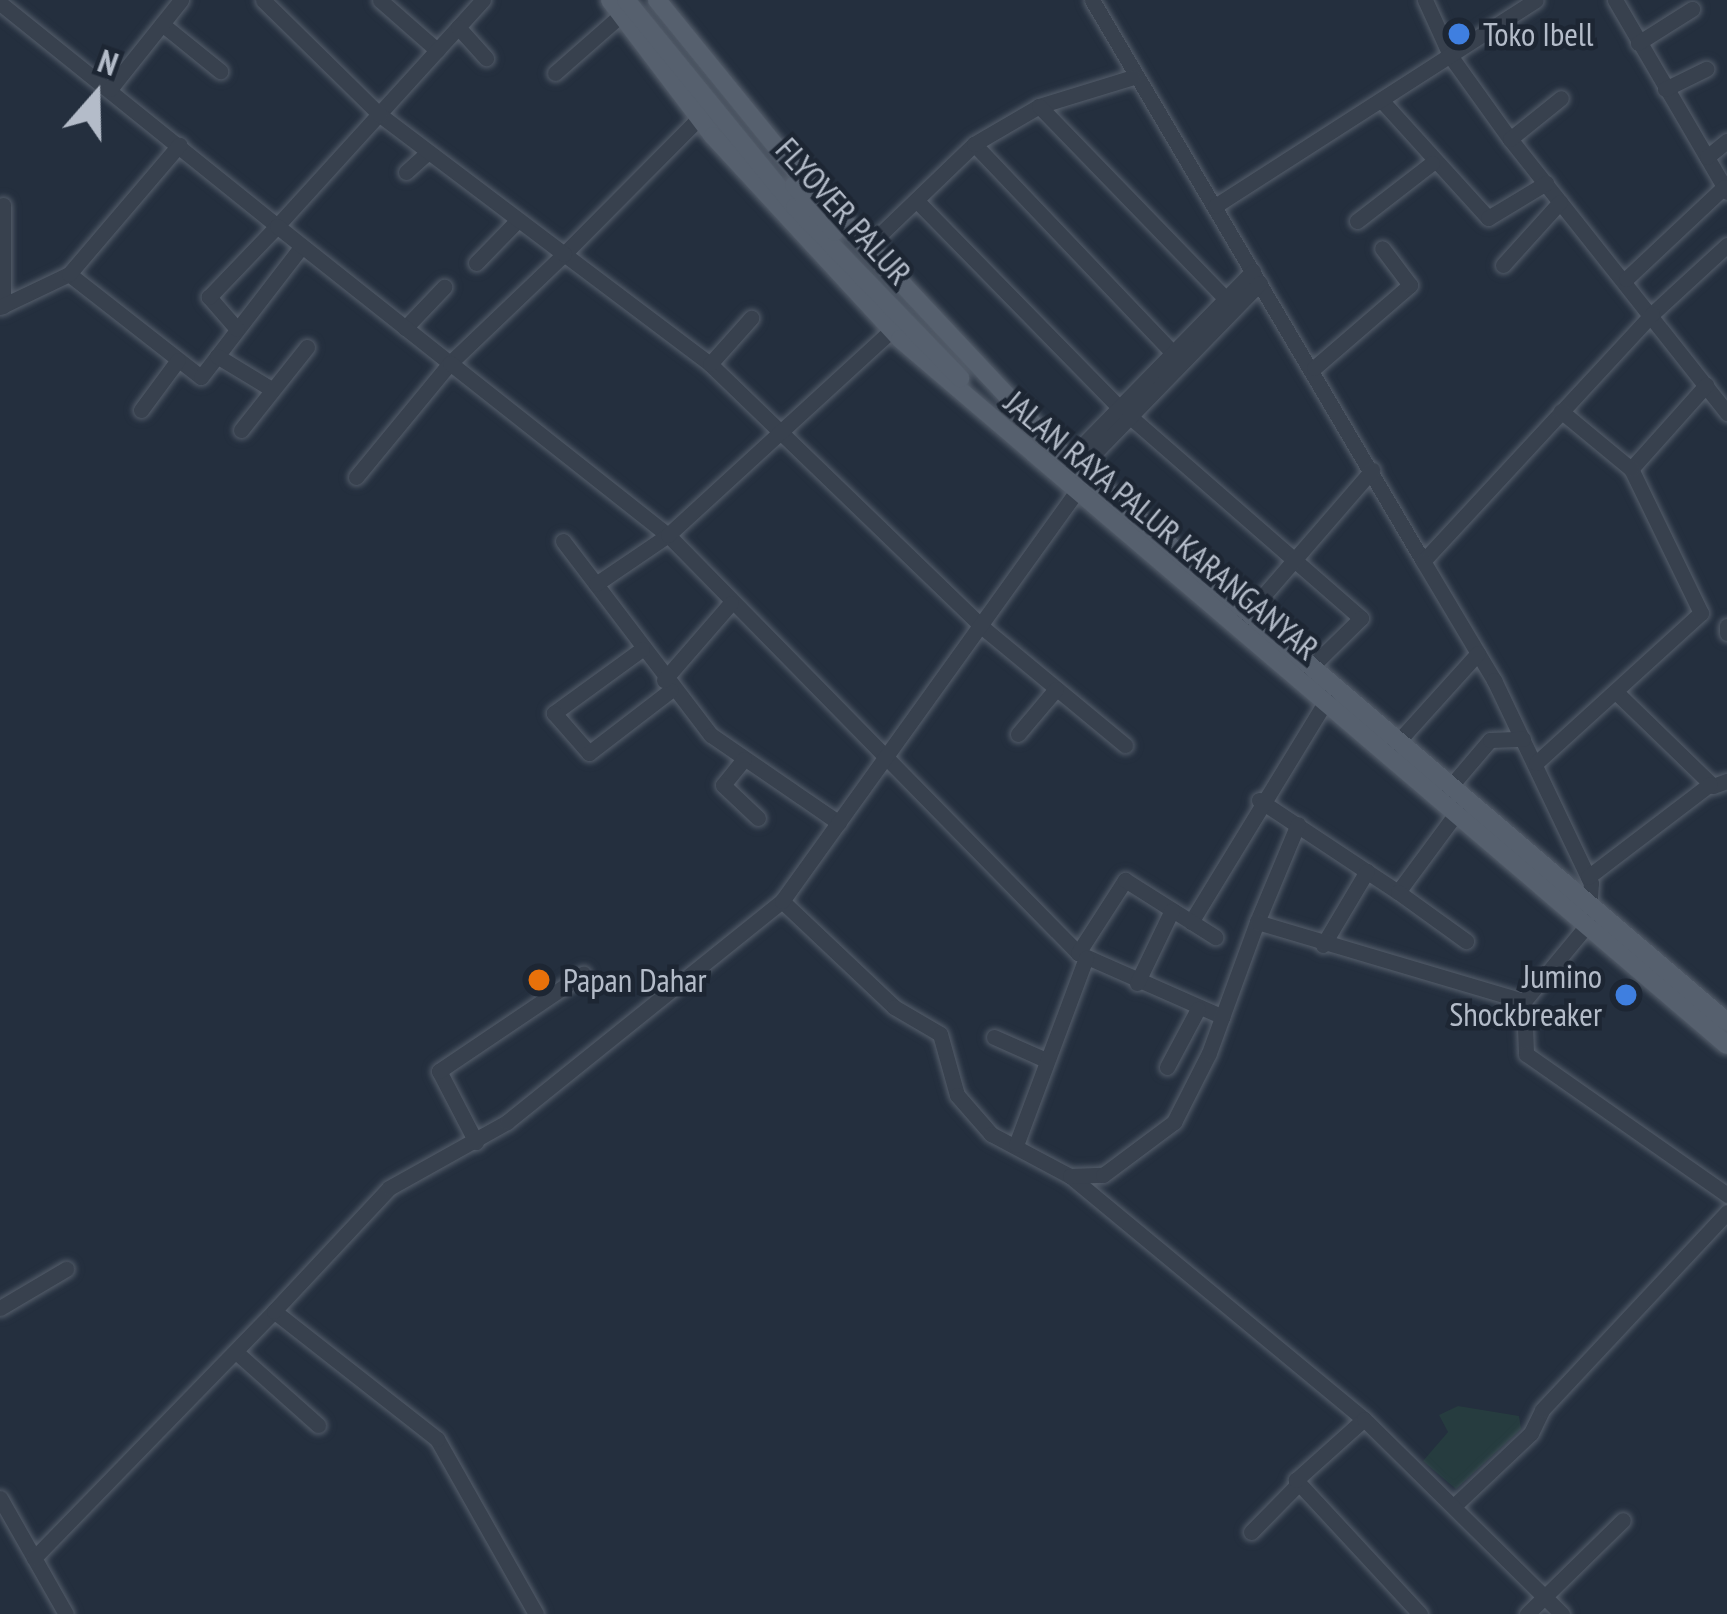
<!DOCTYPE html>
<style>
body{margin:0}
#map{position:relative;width:1727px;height:1614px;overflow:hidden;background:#242f3e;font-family:"PT Sans Narrow",sans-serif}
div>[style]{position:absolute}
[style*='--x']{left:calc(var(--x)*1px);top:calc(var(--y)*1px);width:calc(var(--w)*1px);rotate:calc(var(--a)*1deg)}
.green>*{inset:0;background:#263c3f}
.roads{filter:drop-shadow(0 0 3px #565f6c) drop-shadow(0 0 3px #565f6c)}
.minor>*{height:15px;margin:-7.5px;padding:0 7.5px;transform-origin:7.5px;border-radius:7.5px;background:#38414e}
.major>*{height:18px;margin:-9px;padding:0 9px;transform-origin:9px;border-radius:9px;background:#56606e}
.dots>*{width:33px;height:33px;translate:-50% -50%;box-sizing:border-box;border:6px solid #1d2633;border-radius:50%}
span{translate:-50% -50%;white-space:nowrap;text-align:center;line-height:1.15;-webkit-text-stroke:9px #1d2633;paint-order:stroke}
.poi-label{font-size:33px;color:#b4bcc9}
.left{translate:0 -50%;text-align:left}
.right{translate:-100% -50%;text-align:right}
.street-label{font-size:33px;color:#b4bcc9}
.north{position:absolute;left:36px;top:36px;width:120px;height:120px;-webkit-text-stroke:9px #1d2633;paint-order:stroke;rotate:20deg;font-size:33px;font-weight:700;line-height:48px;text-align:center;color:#b4bcc9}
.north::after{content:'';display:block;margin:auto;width:42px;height:54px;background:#b4bcc9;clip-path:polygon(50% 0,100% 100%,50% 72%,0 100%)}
</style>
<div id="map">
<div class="green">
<div style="clip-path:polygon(1458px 1406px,1519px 1416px,1521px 1429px,1456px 1489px,1423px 1461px,1448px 1432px,1439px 1415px)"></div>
</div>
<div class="roads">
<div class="minor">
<div style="--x:380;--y:0;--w:76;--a:41.3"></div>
<div style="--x:1092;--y:0;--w:651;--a:59.46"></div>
<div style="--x:1425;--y:0;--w:63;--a:65.5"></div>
<div style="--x:1451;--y:57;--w:101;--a:54.3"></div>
<div style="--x:1510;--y:139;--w:350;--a:51.6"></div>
<div style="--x:1615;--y:0;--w:222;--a:59.7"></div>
<div style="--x:0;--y:3;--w:356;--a:38.8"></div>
<div style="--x:277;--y:226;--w:306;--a:-47.7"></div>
<div style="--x:162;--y:24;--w:75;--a:39"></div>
<div style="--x:458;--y:27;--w:42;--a:47.9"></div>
<div style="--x:1638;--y:43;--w:64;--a:-32.2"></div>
<div style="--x:555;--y:73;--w:88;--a:-41.3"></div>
<div style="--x:110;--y:89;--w:114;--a:-51.4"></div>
<div style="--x:1665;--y:89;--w:46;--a:-26"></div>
<div style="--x:1382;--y:101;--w:158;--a:47.8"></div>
<div style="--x:1488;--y:218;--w:68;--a:-31.1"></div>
<div style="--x:1039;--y:106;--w:98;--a:-17.1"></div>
<div style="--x:699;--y:118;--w:192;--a:134.8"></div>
<div style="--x:564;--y:254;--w:183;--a:37"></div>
<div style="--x:710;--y:364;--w:377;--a:44"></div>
<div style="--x:981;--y:626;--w:187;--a:39.6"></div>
<div style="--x:1510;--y:139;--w:65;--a:-38.8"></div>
<div style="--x:974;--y:144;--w:300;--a:46.4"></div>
<div style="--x:1707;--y:157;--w:26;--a:-39"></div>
<div style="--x:406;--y:172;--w:28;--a:-42"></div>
<div style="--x:917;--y:201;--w:289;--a:45.6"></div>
<div style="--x:1119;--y:407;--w:321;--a:41.1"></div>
<div style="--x:1361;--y:618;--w:78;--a:135.5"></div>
<div style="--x:1215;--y:206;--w:381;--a:-32.7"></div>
<div style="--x:1357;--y:221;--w:95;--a:-37.7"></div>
<div style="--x:1727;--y:245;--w:102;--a:137.4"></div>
<div style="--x:1652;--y:314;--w:337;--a:132.8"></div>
<div style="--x:1423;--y:561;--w:139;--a:59.2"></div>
<div style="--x:1494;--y:680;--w:225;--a:64.5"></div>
<div style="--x:1591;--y:883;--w:41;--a:94.2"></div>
<div style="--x:1588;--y:924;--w:100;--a:129.7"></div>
<div style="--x:1524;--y:1001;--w:53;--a:87.8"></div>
<div style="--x:1526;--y:1054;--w:246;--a:35"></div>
<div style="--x:866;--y:248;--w:150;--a:-43.9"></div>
<div style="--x:974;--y:144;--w:75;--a:-30.3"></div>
<div style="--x:1039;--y:106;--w:267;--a:45.9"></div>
<div style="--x:476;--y:263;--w:60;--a:-45.7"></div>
<div style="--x:1503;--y:265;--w:85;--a:-47.9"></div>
<div style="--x:69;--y:274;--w:167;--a:38"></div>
<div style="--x:201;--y:377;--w:164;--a:-52.4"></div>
<div style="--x:1626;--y:279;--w:134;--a:-43.2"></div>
<div style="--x:3;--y:306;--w:101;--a:-90"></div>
<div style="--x:0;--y:307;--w:76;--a:-25.6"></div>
<div style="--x:69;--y:274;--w:170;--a:-49.5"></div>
<div style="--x:405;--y:328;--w:57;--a:-46.4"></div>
<div style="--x:237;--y:329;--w:43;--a:-131.2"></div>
<div style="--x:209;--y:297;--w:98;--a:-46.2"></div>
<div style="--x:277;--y:226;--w:221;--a:38.4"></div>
<div style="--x:450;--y:363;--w:158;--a:-43.7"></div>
<div style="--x:564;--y:254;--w:231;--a:-142.9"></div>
<div style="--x:380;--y:115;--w:164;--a:-135.5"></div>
<div style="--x:217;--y:356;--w:60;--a:31.3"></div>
<div style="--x:710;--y:364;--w:62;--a:-48.3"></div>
<div style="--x:1314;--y:368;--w:127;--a:-40.8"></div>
<div style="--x:1410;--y:285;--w:46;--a:-127.1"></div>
<div style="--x:141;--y:410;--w:62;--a:-53.5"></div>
<div style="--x:241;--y:430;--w:106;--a:-51.5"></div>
<div style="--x:1069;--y:459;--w:263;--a:-45.6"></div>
<div style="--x:1080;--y:468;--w:258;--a:-45.8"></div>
<div style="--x:1631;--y:469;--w:113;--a:-48.2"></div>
<div style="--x:356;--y:477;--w:148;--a:-50.5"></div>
<div style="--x:450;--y:363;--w:278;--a:38.3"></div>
<div style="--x:668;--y:535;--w:586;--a:45.55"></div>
<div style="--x:1078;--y:953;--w:158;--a:23.8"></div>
<div style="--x:563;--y:541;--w:244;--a:52.7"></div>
<div style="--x:711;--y:735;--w:155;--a:34.5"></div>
<div style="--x:596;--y:584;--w:87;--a:-34.2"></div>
<div style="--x:668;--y:535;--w:304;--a:-42.5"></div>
<div style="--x:1244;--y:618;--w:196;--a:-49.1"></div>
<div style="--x:1727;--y:626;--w:7;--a:90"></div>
<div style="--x:642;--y:649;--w:109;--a:144"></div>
<div style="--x:554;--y:713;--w:53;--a:48.8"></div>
<div style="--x:589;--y:753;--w:103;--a:-37.5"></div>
<div style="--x:664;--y:680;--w:102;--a:-49"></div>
<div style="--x:1618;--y:694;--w:132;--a:44.1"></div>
<div style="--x:1713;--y:786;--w:15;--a:-20"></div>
<div style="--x:1018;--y:734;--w:59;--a:-49.8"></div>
<div style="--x:1394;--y:746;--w:125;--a:-47.9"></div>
<div style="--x:744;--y:759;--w:33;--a:129"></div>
<div style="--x:723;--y:785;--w:48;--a:43.3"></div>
<div style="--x:1536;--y:763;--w:223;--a:-42.3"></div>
<div style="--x:1701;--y:613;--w:160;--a:-115.9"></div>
<div style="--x:1631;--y:469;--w:91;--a:-140.4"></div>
<div style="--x:1444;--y:794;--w:71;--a:-49.6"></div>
<div style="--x:1490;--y:740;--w:33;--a:-2"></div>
<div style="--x:1259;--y:800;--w:167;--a:33.5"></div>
<div style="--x:1398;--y:892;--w:106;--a:-53.5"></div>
<div style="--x:1588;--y:877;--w:153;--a:-37.3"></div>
<div style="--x:1398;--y:892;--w:84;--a:35.8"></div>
<div style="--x:782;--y:901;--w:154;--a:43.4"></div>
<div style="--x:894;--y:1007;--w:53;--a:30.4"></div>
<div style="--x:940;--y:1034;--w:63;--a:74.4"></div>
<div style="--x:957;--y:1095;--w:52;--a:48.9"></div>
<div style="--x:991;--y:1134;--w:89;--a:28"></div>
<div style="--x:1070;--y:1176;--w:381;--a:39.6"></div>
<div style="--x:1191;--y:922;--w:267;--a:-58.6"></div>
<div style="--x:1257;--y:922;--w:106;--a:-67.3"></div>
<div style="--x:1323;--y:945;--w:86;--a:-59.3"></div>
<div style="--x:1078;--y:953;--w:87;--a:-57.2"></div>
<div style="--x:1125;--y:880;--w:107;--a:32.3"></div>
<div style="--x:1137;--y:983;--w:81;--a:-64.4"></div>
<div style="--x:994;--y:1037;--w:57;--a:23.9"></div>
<div style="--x:1167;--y:1067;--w:66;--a:-61.9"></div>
<div style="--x:476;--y:1142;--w:80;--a:-117.5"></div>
<div style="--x:439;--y:1071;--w:174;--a:-34"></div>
<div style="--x:1016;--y:1145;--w:200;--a:-69.5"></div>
<div style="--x:1070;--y:1176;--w:33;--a:-2"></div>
<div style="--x:1103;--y:1175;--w:89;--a:-36.7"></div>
<div style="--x:1174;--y:1122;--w:77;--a:-63.1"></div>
<div style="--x:1209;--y:1053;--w:140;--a:-69.9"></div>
<div style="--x:1257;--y:922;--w:278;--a:16.5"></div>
<div style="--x:0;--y:1308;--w:77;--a:-30.6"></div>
<div style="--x:236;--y:1352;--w:110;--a:41.7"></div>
<div style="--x:0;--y:1498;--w:133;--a:60.4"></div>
<div style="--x:1456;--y:1504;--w:103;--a:-43.4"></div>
<div style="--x:1531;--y:1433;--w:25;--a:-64"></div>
<div style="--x:1542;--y:1410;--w:271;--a:-46.9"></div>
<div style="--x:1251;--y:1532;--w:67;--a:-45.6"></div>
<div style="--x:34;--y:1558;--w:344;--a:-45.8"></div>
<div style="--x:536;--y:1614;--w:201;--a:-119.5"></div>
<div style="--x:437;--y:1439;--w:207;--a:-141.9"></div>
<div style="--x:274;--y:1311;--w:168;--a:-46.9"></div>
<div style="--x:389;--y:1188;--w:135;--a:-29.2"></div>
<div style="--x:507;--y:1122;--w:353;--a:-38.8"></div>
<div style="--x:782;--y:901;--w:500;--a:-54.28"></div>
<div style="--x:1420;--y:1614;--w:183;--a:-132.8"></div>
<div style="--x:1296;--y:1480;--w:91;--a:-41.9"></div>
<div style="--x:1364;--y:1419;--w:278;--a:44.6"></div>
<div style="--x:1527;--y:1614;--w:134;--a:-44.4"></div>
</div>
<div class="major">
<div style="--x:610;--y:0;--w:171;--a:52.9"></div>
<div style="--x:713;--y:136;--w:276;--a:47.3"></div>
<div style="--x:900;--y:339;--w:1087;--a:40.49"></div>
<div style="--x:626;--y:0;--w:267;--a:50.8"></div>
<div style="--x:795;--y:207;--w:238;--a:46"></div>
<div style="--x:657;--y:0;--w:214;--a:50.9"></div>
<div style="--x:792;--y:166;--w:386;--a:46.9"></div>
<div style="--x:1056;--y:448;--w:883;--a:40.54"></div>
<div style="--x:794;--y:185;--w:62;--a:48.9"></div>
</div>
</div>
<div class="dots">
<div style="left:1459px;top:34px;background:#3f7fe0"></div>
<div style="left:539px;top:980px;background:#e8710a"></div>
<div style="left:1626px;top:995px;background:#3f7fe0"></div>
</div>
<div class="poi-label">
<span class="left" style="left:1483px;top:34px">Toko Ibell</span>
<span class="right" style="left:1602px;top:995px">Jumino<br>Shockbreaker</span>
<span class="left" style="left:563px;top:980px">Papan Dahar</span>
</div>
<div class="street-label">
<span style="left:844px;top:211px;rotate:48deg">FLYOVER PALUR</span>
<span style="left:1162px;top:525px;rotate:40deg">JALAN RAYA PALUR KARANGANYAR</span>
</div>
<div class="north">N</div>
</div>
